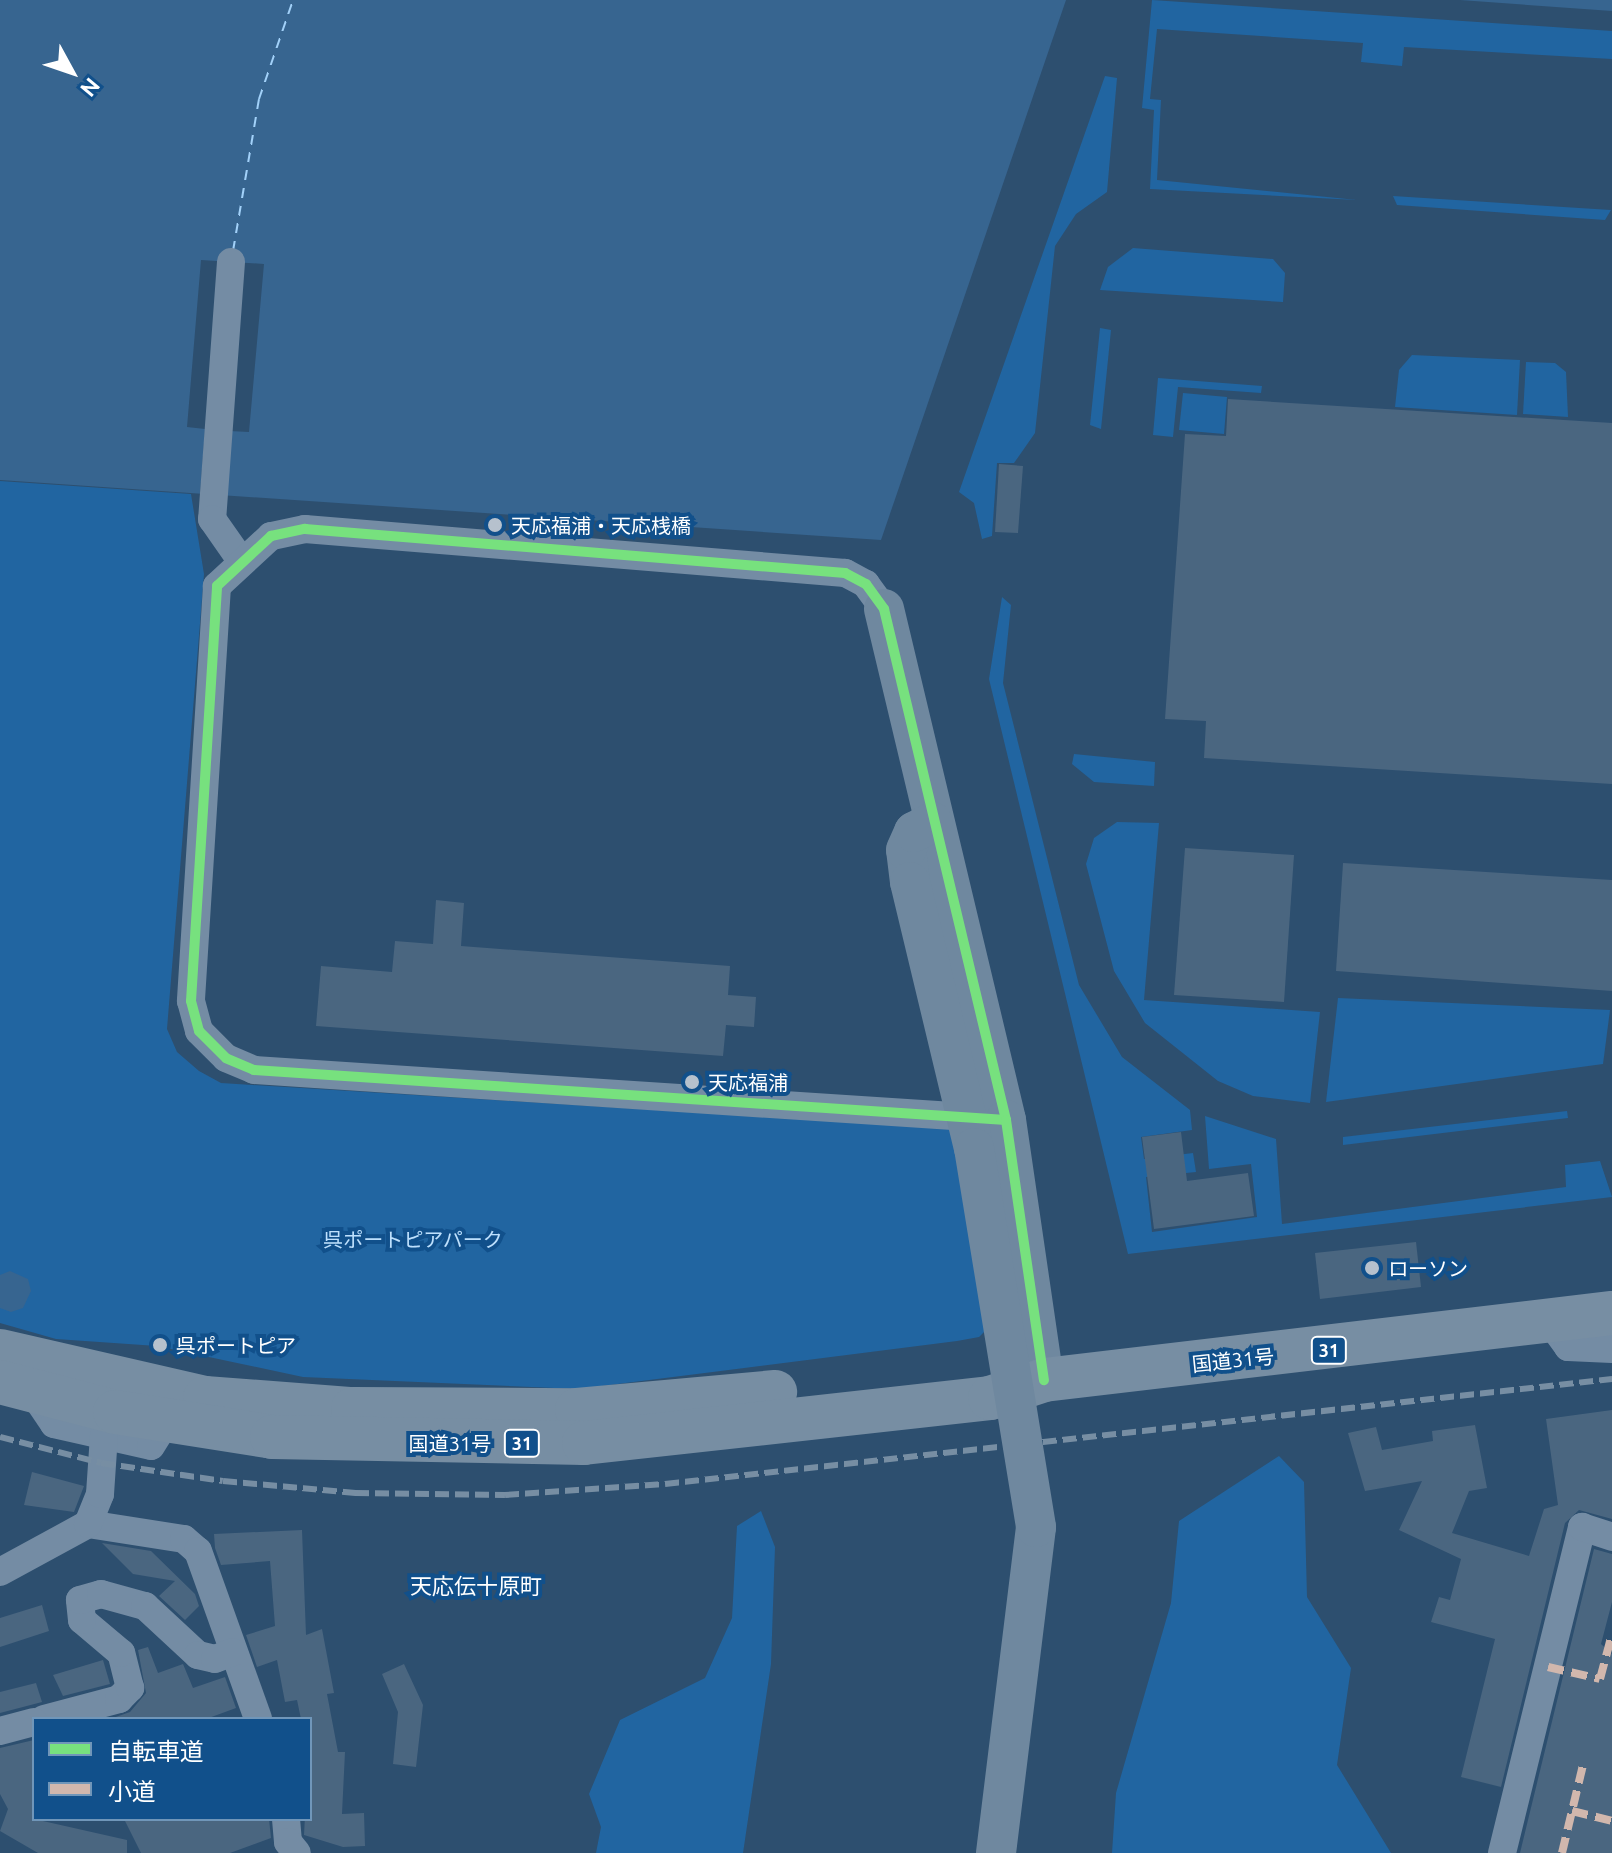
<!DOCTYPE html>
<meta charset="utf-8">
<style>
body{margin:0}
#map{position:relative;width:1612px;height:1853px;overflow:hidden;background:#2d4f6f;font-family:Ubuntu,"Noto Sans JP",sans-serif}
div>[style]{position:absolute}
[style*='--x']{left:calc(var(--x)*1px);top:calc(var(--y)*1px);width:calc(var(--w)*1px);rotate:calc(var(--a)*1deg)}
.green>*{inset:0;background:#2165a1}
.water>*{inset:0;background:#376590}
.pier>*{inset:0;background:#2d4f6f}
.ferry>*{height:2px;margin-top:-1px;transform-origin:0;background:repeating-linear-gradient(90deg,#a2d1f9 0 10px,transparent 0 18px)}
.building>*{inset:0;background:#4a6680}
.street>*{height:28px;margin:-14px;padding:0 14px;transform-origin:14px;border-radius:14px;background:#748ca4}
.secondary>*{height:40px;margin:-20px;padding:0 20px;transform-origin:20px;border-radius:20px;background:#6f889f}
.highway>*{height:44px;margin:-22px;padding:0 22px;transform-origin:22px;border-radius:22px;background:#778ea3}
.rail>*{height:6px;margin-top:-3px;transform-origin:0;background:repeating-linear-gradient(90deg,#778ea3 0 14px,transparent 0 20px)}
.secondary-bridge>*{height:40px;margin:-20px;padding:0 20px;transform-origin:20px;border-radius:20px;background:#6f889f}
.quiet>*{height:8px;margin-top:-4px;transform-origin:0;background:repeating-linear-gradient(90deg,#d1b7ad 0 16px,transparent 0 24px)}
.cycleway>*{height:10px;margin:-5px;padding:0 5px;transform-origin:5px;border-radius:5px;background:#77e17e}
.dots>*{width:22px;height:22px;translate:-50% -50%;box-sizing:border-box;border:4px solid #11508b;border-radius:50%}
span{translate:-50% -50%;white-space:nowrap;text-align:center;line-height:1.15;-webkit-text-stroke:8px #11508b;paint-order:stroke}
.shield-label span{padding:2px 6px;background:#11508b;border:2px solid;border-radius:6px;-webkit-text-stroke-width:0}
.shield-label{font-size:18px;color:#fff;font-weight:700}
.poi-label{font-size:20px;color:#fff}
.left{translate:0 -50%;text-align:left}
.park-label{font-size:20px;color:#bee0fd}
.street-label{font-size:20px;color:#fff}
.neighbourhood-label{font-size:22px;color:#fff}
.legend{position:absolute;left:32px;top:1717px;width:280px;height:104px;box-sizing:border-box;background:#11508b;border:2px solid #7096b9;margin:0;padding:10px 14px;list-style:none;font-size:24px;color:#fff}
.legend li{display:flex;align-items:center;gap:16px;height:40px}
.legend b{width:40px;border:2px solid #7096b9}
.north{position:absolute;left:32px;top:32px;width:80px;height:80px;-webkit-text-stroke:6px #11508b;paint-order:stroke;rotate:130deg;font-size:22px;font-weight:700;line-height:32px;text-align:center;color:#fff}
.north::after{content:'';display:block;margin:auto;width:28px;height:36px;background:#fff;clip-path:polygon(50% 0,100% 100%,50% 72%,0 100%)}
</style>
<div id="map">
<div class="green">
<div style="clip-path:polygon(1152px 0,1612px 31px,1612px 59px,1404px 47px,1402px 66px,1361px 62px,1363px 43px,1157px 29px,1150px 99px,1161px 100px,1157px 180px,1357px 200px,1150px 189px,1154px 110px,1142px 108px)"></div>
<div style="clip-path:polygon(1105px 76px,1117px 78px,1107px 192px,1076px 214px,1055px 246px,1035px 433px,1014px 463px,997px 463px,992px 536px,982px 539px,974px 503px,959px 492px)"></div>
<div style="clip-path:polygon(1393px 196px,1611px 210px,1605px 220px,1397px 205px)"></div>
<div style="clip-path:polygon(1133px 248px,1273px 259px,1285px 273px,1283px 302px,1100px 290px,1108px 267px)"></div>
<div style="clip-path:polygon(1100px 328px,1111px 330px,1101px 429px,1090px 425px)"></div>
<div style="clip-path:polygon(1412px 355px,1520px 360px,1517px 415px,1395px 407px,1399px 370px)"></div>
<div style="clip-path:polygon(1526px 362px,1555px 363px,1566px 372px,1568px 417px,1523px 414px)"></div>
<div style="clip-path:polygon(1158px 378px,1262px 386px,1261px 393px,1178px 387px,1173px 437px,1153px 435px)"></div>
<div style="clip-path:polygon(1183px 393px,1227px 397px,1224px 434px,1179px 430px)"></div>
<div style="clip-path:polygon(0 481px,191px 494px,204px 574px,167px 1029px,177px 1052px,199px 1071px,221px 1083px,947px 1128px,966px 1141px,994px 1322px,979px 1337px,957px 1341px,578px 1389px,303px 1377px,157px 1346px,56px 1339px,0 1323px)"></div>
<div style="clip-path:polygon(1002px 597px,1011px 605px,1003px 683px,1079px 985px,1122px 1057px,1190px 1110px,1192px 1130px,1141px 1137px,1144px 1159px,1193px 1153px,1196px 1172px,1146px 1177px,1152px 1232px,1257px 1217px,1251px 1164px,1209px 1169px,1205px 1116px,1276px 1139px,1282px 1224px,1566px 1187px,1565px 1165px,1600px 1161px,1612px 1197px,1128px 1254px,989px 679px)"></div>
<div style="clip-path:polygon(1074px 754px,1155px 762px,1154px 786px,1094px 782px,1072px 764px)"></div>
<div style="clip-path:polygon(1117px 822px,1159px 823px,1144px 1000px,1320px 1012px,1310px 1103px,1253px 1096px,1218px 1081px,1145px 1023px,1114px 971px,1086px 864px,1094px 838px)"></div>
<div style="clip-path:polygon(1338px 998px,1610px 1010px,1603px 1064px,1326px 1102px)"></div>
<div style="clip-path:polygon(1567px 1111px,1568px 1118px,1343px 1145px,1343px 1137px)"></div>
<div style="clip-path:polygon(1279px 1456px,1304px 1482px,1307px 1597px,1351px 1668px,1337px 1765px,1391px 1853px,1112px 1853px,1116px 1793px,1171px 1603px,1179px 1521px)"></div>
<div style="clip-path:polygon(761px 1511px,775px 1547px,771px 1664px,743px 1853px,596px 1853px,601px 1827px,589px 1794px,620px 1720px,705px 1678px,732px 1618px,737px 1526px)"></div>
</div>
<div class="water">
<div style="clip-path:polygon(0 0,1066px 0,881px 540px,0 480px)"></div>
<div style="clip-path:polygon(1460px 0,1612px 0,1612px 11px)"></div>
<div style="clip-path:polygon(10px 1271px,28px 1279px,31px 1291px,23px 1308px,11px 1312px,0 1308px,0 1275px)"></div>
</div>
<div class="pier">
<div style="clip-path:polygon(201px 260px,264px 264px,249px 432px,229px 431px,224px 496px,200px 494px,205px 429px,187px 427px)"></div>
</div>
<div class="ferry">
<div style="--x:233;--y:251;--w:154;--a:-80.3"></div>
<div style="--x:259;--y:99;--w:105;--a:-71"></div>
</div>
<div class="building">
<div style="clip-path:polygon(1228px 399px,1612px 423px,1612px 784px,1204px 758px,1206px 721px,1165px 719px,1185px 434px,1226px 436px)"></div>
<div style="clip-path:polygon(999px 464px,1023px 466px,1018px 533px,995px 532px)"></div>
<div style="clip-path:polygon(1185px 848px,1294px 855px,1284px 1002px,1174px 995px)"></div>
<div style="clip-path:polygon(1343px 863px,1612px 880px,1612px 991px,1336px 971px)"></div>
<div style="clip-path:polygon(436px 900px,464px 903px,461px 946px,730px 966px,728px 995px,756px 997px,754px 1027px,726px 1025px,723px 1056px,316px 1026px,321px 966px,392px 972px,395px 941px,433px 944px)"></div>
<div style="clip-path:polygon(1181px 1132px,1187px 1181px,1248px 1173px,1254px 1216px,1154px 1229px,1142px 1137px)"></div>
<div style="clip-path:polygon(1416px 1242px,1421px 1287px,1320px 1299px,1315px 1253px)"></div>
<div style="clip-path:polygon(1612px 1410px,1612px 1519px,1579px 1510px,1565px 1523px,1501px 1787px,1461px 1777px,1495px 1639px,1431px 1622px,1439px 1597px,1450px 1600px,1461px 1559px,1399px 1530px,1422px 1481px,1365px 1491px,1348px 1433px,1376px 1427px,1382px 1450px,1433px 1441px,1432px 1431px,1475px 1425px,1487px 1488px,1469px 1491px,1452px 1533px,1529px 1556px,1544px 1509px,1558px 1505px,1546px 1419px)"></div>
<div style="clip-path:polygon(32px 1472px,84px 1486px,74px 1512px,24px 1505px)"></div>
<div style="clip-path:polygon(302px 1530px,306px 1635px,322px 1629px,334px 1693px,327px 1694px,338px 1752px,345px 1752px,342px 1814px,364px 1813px,365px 1846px,343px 1847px,304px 1835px,310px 1719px,301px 1719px,297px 1700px,285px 1702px,277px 1660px,257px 1667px,246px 1635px,275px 1626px,270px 1561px,221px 1565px,215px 1548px,214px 1534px)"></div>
<div style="clip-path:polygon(102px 1543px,151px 1551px,195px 1594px,199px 1606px,185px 1620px,159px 1596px,175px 1581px,133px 1574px)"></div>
<div style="clip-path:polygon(1594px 1549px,1612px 1554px,1612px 1602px,1601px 1644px,1612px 1654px,1612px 1853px,1520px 1853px)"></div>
<div style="clip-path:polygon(42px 1605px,49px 1631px,0 1647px,0 1618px)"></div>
<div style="clip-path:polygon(148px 1647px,158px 1673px,183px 1664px,193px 1688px,225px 1677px,236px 1708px,206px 1719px,110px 1719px,130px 1712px,146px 1693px,138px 1650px)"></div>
<div style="clip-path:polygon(103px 1660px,110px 1684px,63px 1696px,53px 1675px)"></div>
<div style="clip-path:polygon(404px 1664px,423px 1705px,416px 1767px,393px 1764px,398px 1712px,382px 1674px)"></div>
<div style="clip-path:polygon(36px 1683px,42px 1702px,0 1713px,0 1692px)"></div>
<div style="clip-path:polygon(34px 1740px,34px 1819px,127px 1840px,127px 1853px,38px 1853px,0 1831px,8px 1809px,0 1794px,0 1748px)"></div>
<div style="clip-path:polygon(124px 1819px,269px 1819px,271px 1838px,230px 1853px,141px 1853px)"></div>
</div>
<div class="street">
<div style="--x:231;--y:262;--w:258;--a:94.2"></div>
<div style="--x:212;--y:519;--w:49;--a:55"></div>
<div style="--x:884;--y:609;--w:31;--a:-126"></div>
<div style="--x:866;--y:584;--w:24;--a:-152"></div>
<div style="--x:845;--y:573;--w:542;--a:-175.34"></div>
<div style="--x:305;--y:529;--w:35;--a:168"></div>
<div style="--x:271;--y:536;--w:74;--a:137.2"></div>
<div style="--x:217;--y:586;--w:416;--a:93.6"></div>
<div style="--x:191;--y:1001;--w:31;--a:75"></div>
<div style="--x:199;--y:1031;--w:38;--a:45"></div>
<div style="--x:226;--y:1058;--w:30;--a:23"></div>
<div style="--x:254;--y:1070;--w:731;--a:3.77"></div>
<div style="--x:1550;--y:1322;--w:31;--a:54"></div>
<div style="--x:1568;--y:1347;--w:44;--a:2.6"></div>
<div style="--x:31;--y:1390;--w:41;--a:55.9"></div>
<div style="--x:54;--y:1424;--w:99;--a:12.8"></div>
<div style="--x:151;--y:1446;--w:31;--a:-58"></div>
<div style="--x:88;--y:1524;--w:97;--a:8.9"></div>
<div style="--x:184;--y:1539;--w:18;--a:41"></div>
<div style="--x:198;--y:1551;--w:178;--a:70.3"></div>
<div style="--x:0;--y:1572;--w:100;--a:-28.6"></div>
<div style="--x:88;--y:1524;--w:32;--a:-68"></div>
<div style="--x:100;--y:1494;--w:58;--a:-86.1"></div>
<div style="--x:44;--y:1719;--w:78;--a:-14.9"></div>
<div style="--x:119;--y:1699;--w:16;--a:-45"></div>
<div style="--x:130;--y:1688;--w:36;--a:-104"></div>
<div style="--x:121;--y:1653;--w:51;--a:-139.8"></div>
<div style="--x:82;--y:1620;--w:20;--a:-96"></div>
<div style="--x:80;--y:1600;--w:22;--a:-16"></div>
<div style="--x:101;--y:1594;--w:46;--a:15.3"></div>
<div style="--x:145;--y:1606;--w:72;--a:42.8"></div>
<div style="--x:198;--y:1655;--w:17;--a:13"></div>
<div style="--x:215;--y:1659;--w:19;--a:-21"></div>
<div style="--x:0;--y:1731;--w:35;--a:-15"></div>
<div style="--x:286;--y:1819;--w:23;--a:85"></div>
<div style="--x:288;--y:1842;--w:14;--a:51"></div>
<div style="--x:1502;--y:1853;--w:336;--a:-76.2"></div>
<div style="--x:1582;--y:1527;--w:32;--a:18"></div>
</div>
<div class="secondary">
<div style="--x:884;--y:609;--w:525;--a:76.57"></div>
<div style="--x:1006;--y:1120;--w:263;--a:81.7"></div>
<div style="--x:910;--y:882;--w:32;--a:-97"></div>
<div style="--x:906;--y:850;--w:20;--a:-66"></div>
<div style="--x:914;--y:832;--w:21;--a:-28"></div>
<div style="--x:996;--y:1853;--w:328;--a:-83"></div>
</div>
<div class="highway">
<div style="--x:0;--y:1351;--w:210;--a:12.9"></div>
<div style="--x:205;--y:1398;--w:148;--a:4.3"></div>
<div style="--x:353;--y:1409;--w:224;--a:0.3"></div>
<div style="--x:577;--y:1410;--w:199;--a:-5.2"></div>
<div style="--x:0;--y:1382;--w:119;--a:14.6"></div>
<div style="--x:115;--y:1412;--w:159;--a:9"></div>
<div style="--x:272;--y:1437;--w:312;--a:1.1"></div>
<div style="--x:584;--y:1443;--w:408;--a:-6.3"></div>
<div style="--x:990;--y:1398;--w:57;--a:-18.4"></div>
<div style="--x:1044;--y:1380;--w:572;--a:-6.73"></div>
</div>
<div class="rail">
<div style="--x:0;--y:1437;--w:104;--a:14.4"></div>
<div style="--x:101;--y:1463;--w:123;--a:8.4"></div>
<div style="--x:223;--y:1481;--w:133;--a:5.2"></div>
<div style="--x:355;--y:1493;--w:150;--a:0.8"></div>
<div style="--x:505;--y:1495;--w:160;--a:-3.9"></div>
<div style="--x:665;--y:1484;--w:953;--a:-6.33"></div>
</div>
<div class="secondary-bridge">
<div style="--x:910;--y:882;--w:274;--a:76.5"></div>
<div style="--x:974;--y:1148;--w:384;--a:80.7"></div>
</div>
<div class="quiet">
<div style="--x:1548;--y:1667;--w:53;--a:13"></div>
<div style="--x:1600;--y:1679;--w:47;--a:-75.1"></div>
<div style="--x:1572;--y:1811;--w:41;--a:14"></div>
<div style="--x:1562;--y:1853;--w:90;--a:-76.6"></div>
</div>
<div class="cycleway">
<div style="--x:1006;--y:1120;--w:754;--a:-176.2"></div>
<div style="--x:254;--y:1070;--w:30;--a:-157"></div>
<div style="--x:226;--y:1058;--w:38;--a:-135"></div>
<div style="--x:199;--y:1031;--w:31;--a:-105"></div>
<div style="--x:191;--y:1001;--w:416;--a:-86.4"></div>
<div style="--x:217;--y:586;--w:74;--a:-42.8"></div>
<div style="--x:271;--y:536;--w:35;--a:-12"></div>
<div style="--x:305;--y:529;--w:542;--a:4.66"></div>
<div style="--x:845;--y:573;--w:24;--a:28"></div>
<div style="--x:866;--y:584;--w:31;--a:54"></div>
<div style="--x:884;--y:609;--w:525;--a:76.57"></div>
<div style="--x:1006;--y:1120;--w:263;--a:81.7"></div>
</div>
<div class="dots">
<div style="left:495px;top:525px;background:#b6c1cd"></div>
<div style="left:692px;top:1082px;background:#b6c1cd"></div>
<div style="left:1372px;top:1268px;background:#b6c1cd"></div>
<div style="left:160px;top:1345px;background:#b6c1cd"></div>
</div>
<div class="shield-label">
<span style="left:1329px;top:1350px">31</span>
<span style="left:522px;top:1443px">31</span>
</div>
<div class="poi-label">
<span class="left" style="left:511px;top:525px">天応福浦・天応桟橋</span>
<span class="left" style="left:708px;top:1082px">天応福浦</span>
<span class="left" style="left:1388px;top:1268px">ローソン</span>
<span class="left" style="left:176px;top:1345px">呉ポートピア</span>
</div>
<div class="park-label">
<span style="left:413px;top:1239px">呉ポートピアパーク</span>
</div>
<div class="street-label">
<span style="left:1233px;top:1360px;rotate:-6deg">国道31号</span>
<span style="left:450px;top:1443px">国道31号</span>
</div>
<div class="neighbourhood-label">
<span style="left:476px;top:1586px">天応伝十原町</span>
</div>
<ul class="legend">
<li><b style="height:10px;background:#77e17e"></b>自転車道</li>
<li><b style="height:10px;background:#d1b7ad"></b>小道</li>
</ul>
<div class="north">N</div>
</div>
